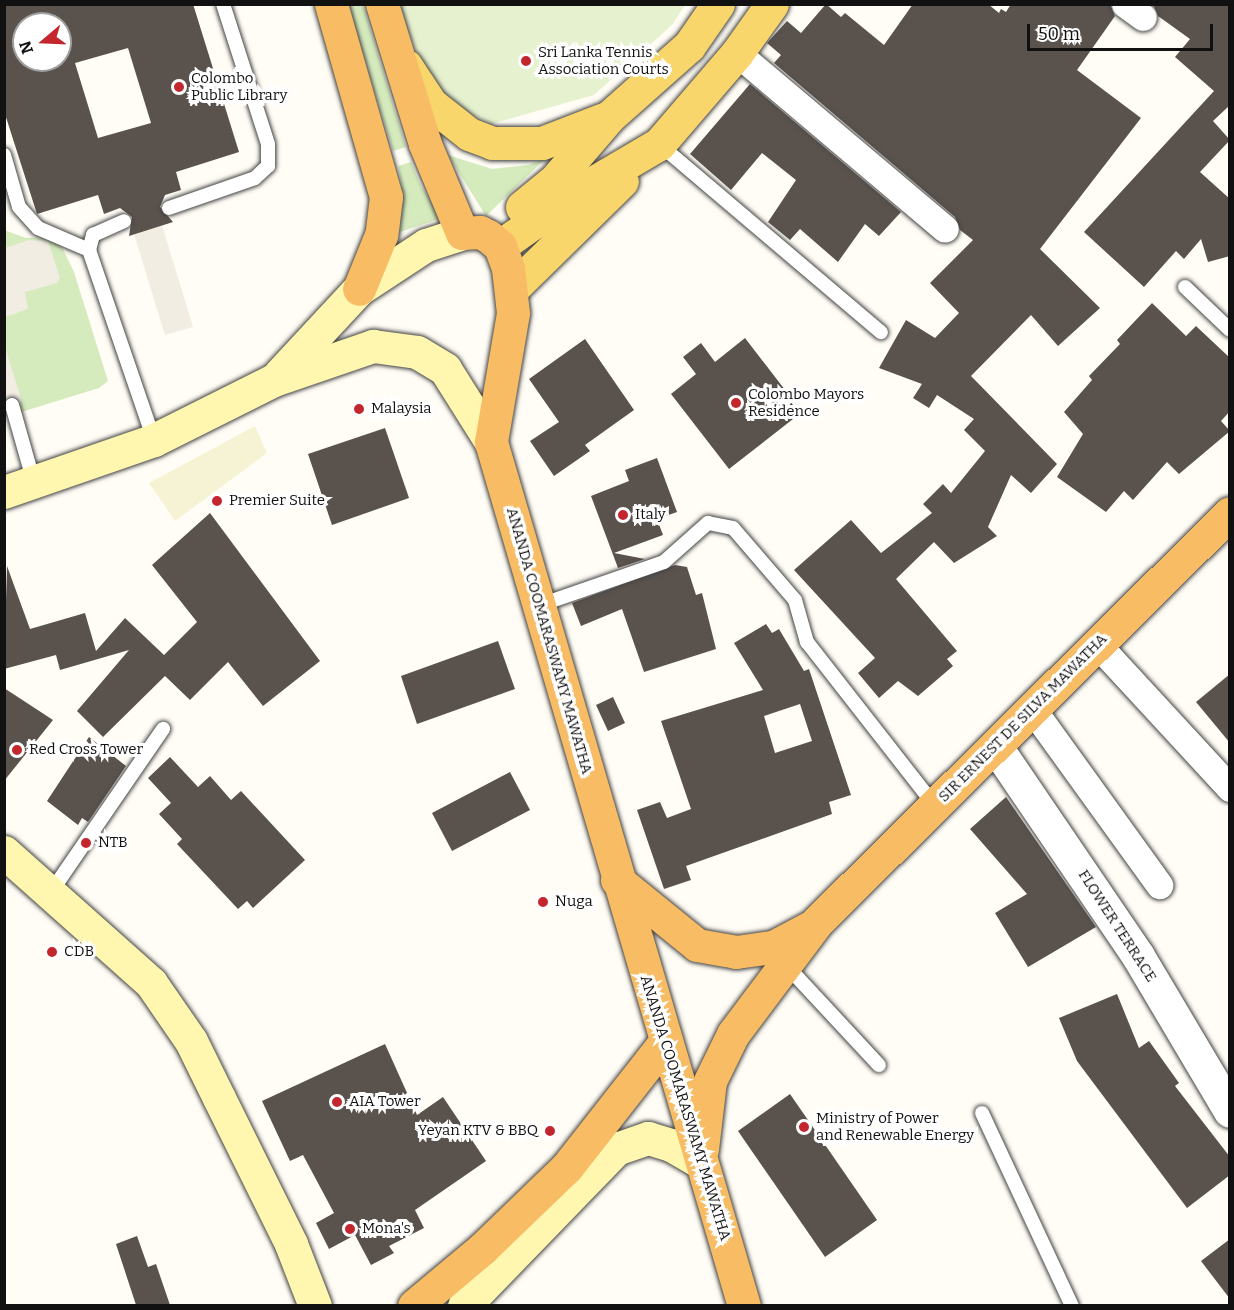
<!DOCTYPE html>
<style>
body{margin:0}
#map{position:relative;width:1234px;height:1310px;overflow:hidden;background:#fffdf5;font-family:Bitter,serif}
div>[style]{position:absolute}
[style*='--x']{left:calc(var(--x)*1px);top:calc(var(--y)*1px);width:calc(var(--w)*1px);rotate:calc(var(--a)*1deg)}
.farmland>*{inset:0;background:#f6f3d4}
.green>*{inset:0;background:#d5ebbd}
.pitch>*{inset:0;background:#e6f2cf}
.plaza>*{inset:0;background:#f1ede2}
.building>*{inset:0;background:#5a524d}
.roads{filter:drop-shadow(0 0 2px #444) drop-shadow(0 0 2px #444)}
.service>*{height:14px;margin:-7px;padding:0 7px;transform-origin:7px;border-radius:7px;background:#fff}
.minor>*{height:27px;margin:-13.5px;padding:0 13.5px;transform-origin:13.5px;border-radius:13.5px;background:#fff}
.tertiary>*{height:33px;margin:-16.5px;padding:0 16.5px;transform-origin:16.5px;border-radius:16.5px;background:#fff}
.secondary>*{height:33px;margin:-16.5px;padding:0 16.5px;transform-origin:16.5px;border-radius:16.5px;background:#fff6b0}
.primary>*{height:33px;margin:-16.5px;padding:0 16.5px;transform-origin:16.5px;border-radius:16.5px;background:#f9d66b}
.trunk>*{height:33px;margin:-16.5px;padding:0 16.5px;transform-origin:16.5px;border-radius:16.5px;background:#f7bc64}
.dots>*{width:16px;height:16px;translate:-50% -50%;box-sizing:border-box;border:3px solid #fff;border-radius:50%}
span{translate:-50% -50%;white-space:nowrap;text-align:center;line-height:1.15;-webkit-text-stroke:6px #fff;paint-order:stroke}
.poi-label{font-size:15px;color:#111}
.left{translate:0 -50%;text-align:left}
.right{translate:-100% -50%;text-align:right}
.street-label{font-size:15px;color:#111}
.frame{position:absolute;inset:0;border:6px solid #111;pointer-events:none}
.north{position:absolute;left:12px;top:12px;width:60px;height:60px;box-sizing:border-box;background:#fff;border:2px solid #a0a0a0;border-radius:50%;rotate:251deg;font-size:16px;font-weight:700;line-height:24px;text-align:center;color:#111}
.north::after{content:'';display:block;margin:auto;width:21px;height:27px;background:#c4262e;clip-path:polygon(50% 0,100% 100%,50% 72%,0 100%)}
.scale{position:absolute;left:1027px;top:24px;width:186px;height:27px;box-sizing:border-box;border:3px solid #111;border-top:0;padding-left:8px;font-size:18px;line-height:21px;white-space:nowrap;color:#111;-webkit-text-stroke:4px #fff;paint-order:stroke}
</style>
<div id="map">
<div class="farmland">
<div style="clip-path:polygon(255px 426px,267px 453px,175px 521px,149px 483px)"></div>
</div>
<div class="green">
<div style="clip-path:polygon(348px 5px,363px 5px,406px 147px,393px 151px)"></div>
<div style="clip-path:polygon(448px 155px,492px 169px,528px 165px,546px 158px,486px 216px)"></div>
<div style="clip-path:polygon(411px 162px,421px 186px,442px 218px,400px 232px,402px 188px,398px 166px)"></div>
<div style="clip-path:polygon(4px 230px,26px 238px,49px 237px,62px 247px,74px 272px,108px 381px,99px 388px,5px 417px)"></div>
</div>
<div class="pitch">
<div style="clip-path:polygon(397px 5px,685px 5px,672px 25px,594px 95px,491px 124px,435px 95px)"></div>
</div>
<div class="plaza">
<div style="clip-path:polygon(162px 225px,193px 327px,165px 335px,134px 234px)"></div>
<div style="clip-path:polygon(29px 240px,48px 241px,60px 278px,57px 283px,25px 292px,28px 309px,5px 317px,5px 248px)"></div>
<div style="clip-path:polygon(4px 344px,22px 402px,5px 407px,4px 407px)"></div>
</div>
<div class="building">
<div style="clip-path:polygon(evenodd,4px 4px,193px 4px,239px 152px,176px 172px,181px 190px,165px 195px,160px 207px,173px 222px,129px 236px,132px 217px,120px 208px,104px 214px,98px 195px,37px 214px,4px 111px,4px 4px,24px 24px,60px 24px,60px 60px,24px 60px,24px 24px,4px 4px,128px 48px,151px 123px,98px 138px,75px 63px,128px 48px)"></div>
<div style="clip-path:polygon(826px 4px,841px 17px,845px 13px,884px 45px,913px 4px,988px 4px,999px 13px,1001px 9px,1006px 12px,1011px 4px,1110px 4px,1115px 16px,1077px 70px,1141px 118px,1040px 249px,1100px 308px,1058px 346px,1031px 315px,971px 376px,1057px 464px,1031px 493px,1011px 475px,988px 527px,997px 536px,954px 563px,934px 542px,896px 579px,957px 651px,947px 659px,953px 666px,918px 696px,898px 681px,879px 698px,858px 673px,875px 658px,794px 570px,851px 520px,881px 553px,932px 513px,923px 504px,943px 484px,951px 493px,985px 451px,964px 430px,974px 419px,937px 395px,929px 408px,913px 398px,922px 384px,879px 368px,906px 320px,935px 338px,959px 313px,930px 283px,973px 240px,960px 230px,955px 217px,774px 63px,781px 55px,767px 43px,787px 21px,801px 33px)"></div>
<div style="clip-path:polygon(1153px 4px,1230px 4px,1230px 105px,1213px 121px,1230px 140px,1200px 172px,1230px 199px,1230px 256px,1208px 262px,1201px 239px,1184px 259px,1176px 251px,1144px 287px,1084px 232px,1214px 91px,1175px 57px,1190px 39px,1158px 16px)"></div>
<div style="clip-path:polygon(750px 84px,901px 212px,879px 236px,865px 224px,838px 262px,800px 229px,790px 240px,768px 222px,796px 180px,762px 153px,731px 190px,690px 154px)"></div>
<div style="clip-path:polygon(1152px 303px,1186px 336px,1196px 326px,1230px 358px,1230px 411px,1221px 421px,1230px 431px,1179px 474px,1167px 462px,1133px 500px,1124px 491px,1106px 512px,1057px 477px,1083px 434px,1064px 412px,1092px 380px,1089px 376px,1120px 344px,1117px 340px)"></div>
<div style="clip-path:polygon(745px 338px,802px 412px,729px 469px,671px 394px,696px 374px,683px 357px,701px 343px,715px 362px)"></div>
<div style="clip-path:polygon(585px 339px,634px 410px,585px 445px,590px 451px,554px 476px,530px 441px,559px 422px,529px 379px)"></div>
<div style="clip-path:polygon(385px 428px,409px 498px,332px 525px,308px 454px)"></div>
<div style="clip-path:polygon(657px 458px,677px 512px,657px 519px,663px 535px,614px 553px,645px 559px,618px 568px,591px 496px,629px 481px,625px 470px)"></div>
<div style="clip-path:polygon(210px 513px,320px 661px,263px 706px,228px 662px,190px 700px,165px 676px,103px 737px,77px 711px,129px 650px,60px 670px,56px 655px,4px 669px,7px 566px,30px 629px,85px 613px,96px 651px,125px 618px,164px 655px,197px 622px,152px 565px)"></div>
<div style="clip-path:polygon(675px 565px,687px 567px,696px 595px,702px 593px,716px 649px,644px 672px,622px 609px,581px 626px,572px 603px)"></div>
<div style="clip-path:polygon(evenodd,766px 624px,772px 633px,779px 629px,804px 671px,809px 669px,851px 795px,829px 802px,832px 814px,686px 866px,691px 880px,664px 889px,637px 810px,660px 802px,667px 818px,691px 809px,661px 721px,763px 690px,734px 643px,766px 624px,800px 704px,812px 741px,775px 753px,764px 716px,800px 704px)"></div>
<div style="clip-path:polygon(498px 641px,515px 689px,417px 724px,401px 676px)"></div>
<div style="clip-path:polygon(1230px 674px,1230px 743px,1196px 702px)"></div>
<div style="clip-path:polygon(4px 688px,53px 720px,4px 781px)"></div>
<div style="clip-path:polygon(613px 697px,625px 723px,608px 731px,596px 705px)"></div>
<div style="clip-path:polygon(89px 737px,126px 766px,88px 822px,82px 818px,78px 825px,47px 801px)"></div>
<div style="clip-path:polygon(170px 757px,198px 787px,210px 776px,231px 800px,241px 791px,305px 860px,253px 908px,247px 901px,238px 909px,177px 844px,182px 839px,159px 814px,171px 803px,148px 778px)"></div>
<div style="clip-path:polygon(510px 772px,530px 810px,452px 851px,432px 813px)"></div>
<div style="clip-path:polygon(1006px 797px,1096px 927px,1028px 967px,995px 913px,1027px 894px,970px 829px)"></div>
<div style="clip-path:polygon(1117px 994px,1139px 1048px,1149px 1041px,1179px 1083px,1175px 1086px,1230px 1157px,1230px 1175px,1187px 1208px,1077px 1061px,1059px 1018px)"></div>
<div style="clip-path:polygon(385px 1044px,417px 1115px,443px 1097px,486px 1161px,415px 1210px,424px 1228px,389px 1246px,394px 1253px,371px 1265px,355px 1235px,329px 1249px,316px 1223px,334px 1213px,303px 1155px,290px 1161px,262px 1101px)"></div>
<div style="clip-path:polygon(790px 1094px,877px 1220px,825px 1257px,738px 1131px)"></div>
<div style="clip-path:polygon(137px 1236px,148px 1267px,156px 1264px,170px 1305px,136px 1305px,116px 1244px)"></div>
<div style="clip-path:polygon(1230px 1239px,1230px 1299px,1201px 1261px)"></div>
</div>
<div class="roads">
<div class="service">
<div style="--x:659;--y:144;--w:291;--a:40.3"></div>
<div style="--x:4;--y:155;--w:54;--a:73.9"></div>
<div style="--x:19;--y:207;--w:28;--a:48"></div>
<div style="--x:38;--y:228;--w:56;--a:23.3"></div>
<div style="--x:89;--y:250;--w:201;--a:71.1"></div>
<div style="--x:169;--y:208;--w:91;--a:-19.2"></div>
<div style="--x:255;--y:178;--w:18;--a:-43"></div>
<div style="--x:268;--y:166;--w:22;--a:-90"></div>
<div style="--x:268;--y:144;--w:147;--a:-107.8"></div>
<div style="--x:89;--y:250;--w:16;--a:-75"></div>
<div style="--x:93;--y:235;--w:34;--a:-24"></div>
<div style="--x:1185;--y:287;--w:62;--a:43.7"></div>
<div style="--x:12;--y:405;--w:81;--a:74.2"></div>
<div style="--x:540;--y:605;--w:131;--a:-19.1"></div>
<div style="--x:664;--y:562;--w:59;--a:-41.6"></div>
<div style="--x:708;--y:523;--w:25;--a:11"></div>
<div style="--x:733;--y:528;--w:95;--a:49.3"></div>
<div style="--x:795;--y:600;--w:44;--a:74.1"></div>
<div style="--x:807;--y:642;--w:208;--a:52"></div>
<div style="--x:51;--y:892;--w:198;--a:-55.5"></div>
<div style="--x:785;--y:964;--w:138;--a:47.1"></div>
<div style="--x:982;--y:1113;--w:213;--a:65"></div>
</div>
<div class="minor">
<div style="--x:1125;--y:4;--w:22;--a:36"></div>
<div style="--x:737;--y:53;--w:272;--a:40.2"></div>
<div style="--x:1097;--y:644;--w:196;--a:47.3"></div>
<div style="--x:1033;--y:710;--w:216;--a:54.2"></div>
</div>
<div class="tertiary">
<div style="--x:996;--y:747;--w:253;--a:55.8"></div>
<div style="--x:1138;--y:956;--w:180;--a:59.3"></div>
</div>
<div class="secondary">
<div style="--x:279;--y:375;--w:117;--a:-47.1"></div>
<div style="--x:359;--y:289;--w:80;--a:-33.3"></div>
<div style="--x:426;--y:245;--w:38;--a:-18"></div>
<div style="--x:4;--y:492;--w:159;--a:-19.1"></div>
<div style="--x:154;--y:440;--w:134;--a:-26.6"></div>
<div style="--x:274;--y:380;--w:105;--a:-19"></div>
<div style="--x:373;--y:346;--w:44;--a:7.8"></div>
<div style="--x:417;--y:352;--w:33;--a:31"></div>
<div style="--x:445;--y:369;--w:86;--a:57.8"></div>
<div style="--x:4;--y:852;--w:197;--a:41.7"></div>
<div style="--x:151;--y:983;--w:70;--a:55.4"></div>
<div style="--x:191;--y:1041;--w:64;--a:63.8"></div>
<div style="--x:219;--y:1098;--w:163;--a:63.7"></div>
<div style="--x:291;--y:1244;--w:66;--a:68.8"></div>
<div style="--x:464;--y:1306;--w:219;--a:-45.9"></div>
<div style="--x:616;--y:1149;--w:34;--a:-19"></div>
<div style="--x:648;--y:1138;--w:24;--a:17"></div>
<div style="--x:671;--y:1145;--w:34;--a:30"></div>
</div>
<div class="primary">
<div style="--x:406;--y:66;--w:45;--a:56.7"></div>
<div style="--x:431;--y:104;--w:48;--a:38.3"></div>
<div style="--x:469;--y:134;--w:25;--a:21"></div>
<div style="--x:492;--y:143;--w:50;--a:0"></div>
<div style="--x:542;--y:143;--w:66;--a:-21.2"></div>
<div style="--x:522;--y:207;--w:43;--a:-39.3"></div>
<div style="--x:555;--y:180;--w:83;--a:-49.4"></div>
<div style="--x:609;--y:117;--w:107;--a:-41.6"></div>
<div style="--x:689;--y:46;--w:51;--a:-55.4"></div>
<div style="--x:500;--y:246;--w:90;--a:-35.1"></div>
<div style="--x:574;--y:194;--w:99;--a:-30.5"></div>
<div style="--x:659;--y:144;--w:120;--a:-49.4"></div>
<div style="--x:737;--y:53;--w:60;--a:-54.5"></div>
<div style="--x:512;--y:289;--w:154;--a:-44.5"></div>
</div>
<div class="trunk">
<div style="--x:331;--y:4;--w:201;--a:74.1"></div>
<div style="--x:386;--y:197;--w:38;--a:97"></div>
<div style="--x:381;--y:235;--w:58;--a:112.2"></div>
<div style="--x:382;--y:4;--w:146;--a:72.9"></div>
<div style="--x:425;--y:144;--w:96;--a:67.4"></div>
<div style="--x:462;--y:233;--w:18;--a:-3"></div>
<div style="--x:480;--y:232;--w:9;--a:27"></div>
<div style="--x:488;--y:236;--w:16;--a:40"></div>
<div style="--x:500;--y:246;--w:23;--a:70"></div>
<div style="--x:508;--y:268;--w:45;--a:83.7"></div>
<div style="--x:513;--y:313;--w:131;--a:99.7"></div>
<div style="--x:491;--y:442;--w:900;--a:73.68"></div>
<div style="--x:617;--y:880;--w:103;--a:39.1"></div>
<div style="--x:697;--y:945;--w:40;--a:10"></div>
<div style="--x:736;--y:952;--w:37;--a:-8"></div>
<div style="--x:773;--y:947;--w:40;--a:-28"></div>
<div style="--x:702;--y:1149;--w:68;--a:-83.3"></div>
<div style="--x:710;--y:1081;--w:52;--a:-63.9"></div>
<div style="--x:733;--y:1034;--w:140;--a:-53.1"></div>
<div style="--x:817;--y:922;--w:581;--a:-44.72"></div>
<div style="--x:414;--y:1306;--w:89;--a:-40"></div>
<div style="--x:482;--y:1249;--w:118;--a:-44"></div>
<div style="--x:567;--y:1167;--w:159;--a:-51.9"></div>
</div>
</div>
<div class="dots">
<div style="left:526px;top:61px;background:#c4262e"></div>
<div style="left:179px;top:87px;background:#c4262e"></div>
<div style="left:736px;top:403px;background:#c4262e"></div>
<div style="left:359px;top:409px;background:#c4262e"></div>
<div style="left:217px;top:501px;background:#c4262e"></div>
<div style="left:623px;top:515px;background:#c4262e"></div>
<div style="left:17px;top:750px;background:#c4262e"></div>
<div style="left:86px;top:843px;background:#c4262e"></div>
<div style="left:543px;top:902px;background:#c4262e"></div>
<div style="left:52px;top:952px;background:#c4262e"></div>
<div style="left:337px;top:1102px;background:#c4262e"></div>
<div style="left:804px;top:1127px;background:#c4262e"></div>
<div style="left:550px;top:1131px;background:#c4262e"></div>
<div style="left:350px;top:1229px;background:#c4262e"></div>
</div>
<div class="poi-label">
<span class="left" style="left:538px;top:61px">Sri Lanka Tennis<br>Association Courts</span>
<span class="left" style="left:191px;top:87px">Colombo<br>Public Library</span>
<span class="left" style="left:748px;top:403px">Colombo Mayors<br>Residence</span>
<span class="left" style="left:371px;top:409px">Malaysia</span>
<span class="left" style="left:229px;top:501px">Premier Suite</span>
<span class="left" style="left:635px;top:515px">Italy</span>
<span class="left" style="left:29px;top:750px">Red Cross Tower</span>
<span class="left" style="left:98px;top:843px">NTB</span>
<span class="left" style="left:555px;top:902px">Nuga</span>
<span class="left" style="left:64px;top:952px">CDB</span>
<span class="left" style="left:349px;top:1102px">AIA Tower</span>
<span class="left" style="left:816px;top:1127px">Ministry of Power<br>and Renewable Energy</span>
<span class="right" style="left:538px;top:1131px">Yeyan KTV &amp; BBQ</span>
<span class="left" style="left:362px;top:1229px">Mona's</span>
</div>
<div class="street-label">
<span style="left:549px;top:641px;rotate:74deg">ANANDA COOMARASWAMY MAWATHA</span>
<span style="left:1023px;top:718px;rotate:-45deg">SIR ERNEST DE SILVA MAWATHA</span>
<span style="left:1117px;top:926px;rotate:57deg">FLOWER TERRACE</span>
<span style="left:685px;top:1108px;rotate:73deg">ANANDA COOMARASWAMY MAWATHA</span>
</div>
<div class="frame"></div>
<div class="north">N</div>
<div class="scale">50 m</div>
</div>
